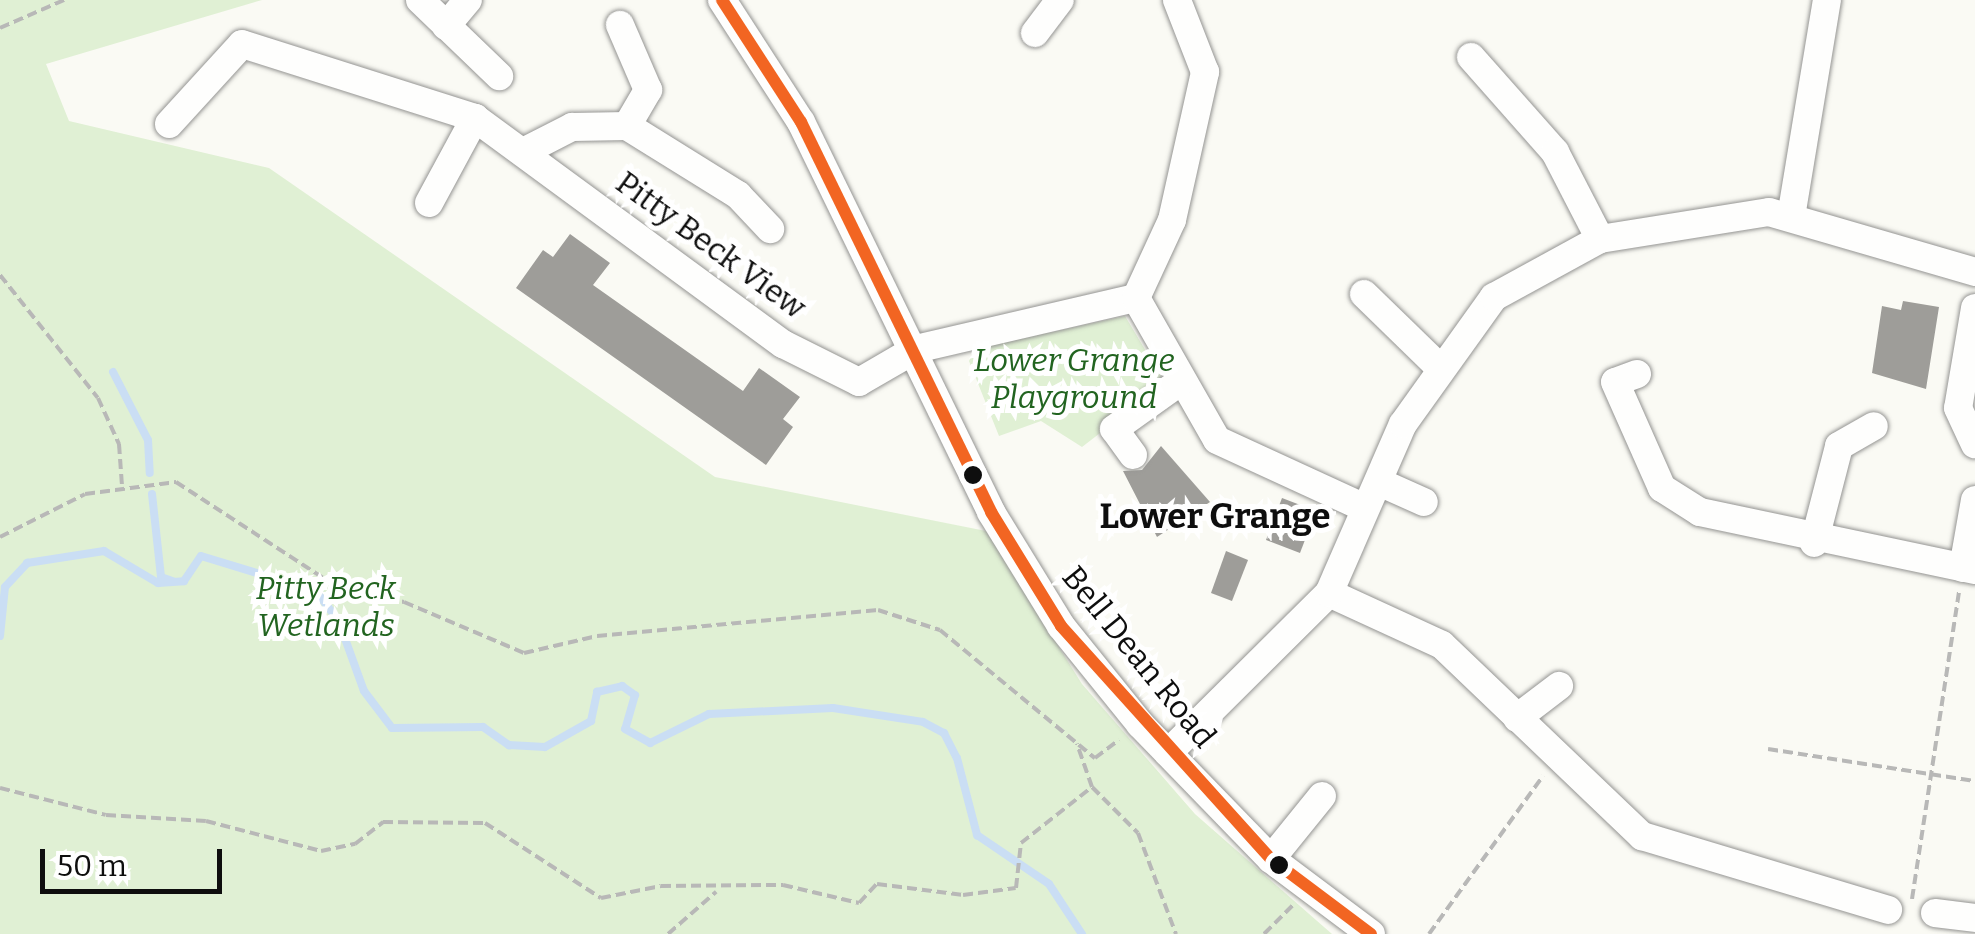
<!DOCTYPE html>
<style>
body{margin:0}
#map{position:relative;width:1975px;height:934px;overflow:hidden;background:#fafaf4;font-family:Bitter,serif}
div>[style]{position:absolute}
[style*='--x']{left:calc(var(--x)*1px);top:calc(var(--y)*1px);width:calc(var(--w)*1px);rotate:calc(var(--a)*1deg)}
.green>*{inset:0;background:#e0f0d4}
.stream>*{height:8px;margin:-4px;padding:0 4px;transform-origin:4px;border-radius:4px;background:#cadef4}
.building>*{inset:0;background:#9e9d99}
.path>*{height:4px;margin-top:-2px;transform-origin:0;background:repeating-linear-gradient(90deg,#b8b8b7 0 10px,transparent 0 15px)}
.roads{filter:drop-shadow(0 0 2px #949492) drop-shadow(0 0 2px #949492)}
.minor>*{height:28px;margin:-14px;padding:0 14px;transform-origin:14px;border-radius:14px;background:#fefefd}
.bus-1>*{height:12px;margin:-6px;padding:0 6px;transform-origin:6px;border-radius:6px;background:#f26522}
.dots>*{width:28px;height:28px;translate:-50% -50%;box-sizing:border-box;border:5px solid #fff;border-radius:50%}
span{translate:-50% -50%;white-space:nowrap;text-align:center;line-height:1.15;-webkit-text-stroke:10px #fff;paint-order:stroke}
.street-label{font-size:32px;color:#0e0e0e}
.park-label{font-size:32px;color:#226420;font-style:italic}
.neighbourhood-label{font-size:35px;color:#0e0e0e;font-weight:700}
.scale{position:absolute;left:40px;top:849px;width:182px;height:45px;box-sizing:border-box;border:5px solid #0e0e0e;border-top:0;padding-left:12px;font-size:30px;line-height:35px;white-space:nowrap;color:#0e0e0e;-webkit-text-stroke:8px #fff;paint-order:stroke}
</style>
<div id="map">
<div class="green">
<div style="clip-path:polygon(0 0,262px 0,46px 64px,69px 121px,269px 168px,715px 477px,986px 531px,1082px 684px,1195px 814px,1332px 934px,0 934px)"></div>
<div style="clip-path:polygon(1125px 316px,1165px 383px,1082px 447px,1041px 421px,999px 436px,969px 361px,975px 349px)"></div>
</div>
<div class="stream">
<div style="--x:113;--y:372;--w:76;--a:62.8"></div>
<div style="--x:148;--y:440;--w:33;--a:87"></div>
<div style="--x:152;--y:494;--w:83;--a:83.8"></div>
<div style="--x:161;--y:577;--w:12;--a:20"></div>
<div style="--x:0;--y:636;--w:49;--a:-84.2"></div>
<div style="--x:5;--y:587;--w:33;--a:-47"></div>
<div style="--x:27;--y:563;--w:78;--a:-8.9"></div>
<div style="--x:104;--y:551;--w:63;--a:30.7"></div>
<div style="--x:158;--y:583;--w:26;--a:-4"></div>
<div style="--x:184;--y:581;--w:30;--a:-56"></div>
<div style="--x:201;--y:556;--w:120;--a:16.9"></div>
<div style="--x:316;--y:591;--w:39;--a:53"></div>
<div style="--x:339;--y:622;--w:73;--a:70.1"></div>
<div style="--x:364;--y:691;--w:46;--a:52.9"></div>
<div style="--x:392;--y:728;--w:91;--a:-0.6"></div>
<div style="--x:483;--y:727;--w:32;--a:35"></div>
<div style="--x:509;--y:745;--w:36;--a:3"></div>
<div style="--x:545;--y:747;--w:53;--a:-29.5"></div>
<div style="--x:591;--y:721;--w:30;--a:-78"></div>
<div style="--x:597;--y:692;--w:26;--a:-13"></div>
<div style="--x:622;--y:686;--w:16;--a:35"></div>
<div style="--x:635;--y:695;--w:35;--a:106"></div>
<div style="--x:625;--y:729;--w:29;--a:29"></div>
<div style="--x:650;--y:743;--w:66;--a:-26.2"></div>
<div style="--x:709;--y:714;--w:124;--a:-2.8"></div>
<div style="--x:833;--y:708;--w:91;--a:8.8"></div>
<div style="--x:923;--y:722;--w:24;--a:28"></div>
<div style="--x:944;--y:733;--w:28;--a:63"></div>
<div style="--x:957;--y:758;--w:80;--a:75.4"></div>
<div style="--x:977;--y:835;--w:87;--a:34.2"></div>
<div style="--x:1049;--y:884;--w:60;--a:56.6"></div>
</div>
<div class="building">
<div style="clip-path:polygon(570px 234px,610px 263px,593px 285px,743px 391px,759px 368px,800px 397px,783px 419px,793px 427px,766px 465px,516px 288px,543px 250px,553px 257px)"></div>
<div style="clip-path:polygon(1903px 301px,1939px 307px,1926px 389px,1872px 373px,1882px 306px,1901px 310px)"></div>
<div style="clip-path:polygon(1161px 446px,1210px 502px,1157px 537px,1123px 471px,1142px 470px)"></div>
<div style="clip-path:polygon(1282px 498px,1316px 511px,1300px 553px,1266px 540px)"></div>
<div style="clip-path:polygon(1226px 551px,1248px 560px,1232px 601px,1211px 593px)"></div>
</div>
<div class="path">
<div style="--x:0;--y:28;--w:70;--a:-23.6"></div>
<div style="--x:0;--y:275;--w:157;--a:51.5"></div>
<div style="--x:98;--y:398;--w:51;--a:65.5"></div>
<div style="--x:119;--y:444;--w:42;--a:85.9"></div>
<div style="--x:0;--y:537;--w:95;--a:-26.8"></div>
<div style="--x:85;--y:494;--w:92;--a:-7.5"></div>
<div style="--x:176;--y:482;--w:199;--a:33.1"></div>
<div style="--x:343;--y:591;--w:62;--a:10.2"></div>
<div style="--x:404;--y:602;--w:130;--a:23"></div>
<div style="--x:524;--y:653;--w:75;--a:-13.1"></div>
<div style="--x:597;--y:636;--w:282;--a:-5.3"></div>
<div style="--x:878;--y:610;--w:65;--a:17.9"></div>
<div style="--x:940;--y:630;--w:201;--a:39.6"></div>
<div style="--x:1095;--y:758;--w:30;--a:-37"></div>
<div style="--x:1768;--y:749;--w:209;--a:8.8"></div>
<div style="--x:1092;--y:787;--w:65;--a:45"></div>
<div style="--x:1138;--y:833;--w:108;--a:69.4"></div>
<div style="--x:0;--y:788;--w:109;--a:14.3"></div>
<div style="--x:106;--y:815;--w:100;--a:3.4"></div>
<div style="--x:206;--y:821;--w:119;--a:14.6"></div>
<div style="--x:321;--y:851;--w:35;--a:-12"></div>
<div style="--x:355;--y:844;--w:36;--a:-38"></div>
<div style="--x:383;--y:822;--w:102;--a:0.6"></div>
<div style="--x:485;--y:823;--w:138;--a:32.9"></div>
<div style="--x:601;--y:898;--w:61;--a:-11.3"></div>
<div style="--x:661;--y:886;--w:122;--a:-0.5"></div>
<div style="--x:783;--y:885;--w:78;--a:13.3"></div>
<div style="--x:859;--y:903;--w:26;--a:-47"></div>
<div style="--x:877;--y:884;--w:87;--a:7.3"></div>
<div style="--x:963;--y:895;--w:53;--a:-7.5"></div>
<div style="--x:1016;--y:888;--w:45;--a:-83.7"></div>
<div style="--x:1021;--y:843;--w:90;--a:-38.3"></div>
<div style="--x:1092;--y:787;--w:46;--a:-109.2"></div>
<div style="--x:1912;--y:899;--w:311;--a:-81.3"></div>
<div style="--x:668;--y:934;--w:64;--a:-41.2"></div>
<div style="--x:1264;--y:934;--w:41;--a:-45"></div>
<div style="--x:1429;--y:934;--w:195;--a:-54.2"></div>
</div>
<div class="roads">
<div class="minor">
<div style="--x:420;--y:0;--w:110;--a:43.9"></div>
<div style="--x:722;--y:0;--w:145;--a:57.1"></div>
<div style="--x:801;--y:122;--w:434;--a:64"></div>
<div style="--x:991;--y:512;--w:134;--a:58.4"></div>
<div style="--x:1061;--y:626;--w:126;--a:51.1"></div>
<div style="--x:1140;--y:724;--w:188;--a:45.9"></div>
<div style="--x:1271;--y:859;--w:125;--a:36.9"></div>
<div style="--x:446;--y:26;--w:34;--a:-50"></div>
<div style="--x:1035;--y:33;--w:41;--a:-52.9"></div>
<div style="--x:1471;--y:57;--w:127;--a:48.5"></div>
<div style="--x:1555;--y:152;--w:98;--a:62.7"></div>
<div style="--x:169;--y:124;--w:108;--a:-47.6"></div>
<div style="--x:242;--y:44;--w:244;--a:17.6"></div>
<div style="--x:475;--y:118;--w:382;--a:36.3"></div>
<div style="--x:783;--y:344;--w:85;--a:26.6"></div>
<div style="--x:859;--y:382;--w:66;--a:-30.1"></div>
<div style="--x:916;--y:349;--w:226;--a:-13.1"></div>
<div style="--x:1136;--y:298;--w:86;--a:-65.2"></div>
<div style="--x:1172;--y:220;--w:152;--a:-77.4"></div>
<div style="--x:1205;--y:72;--w:77;--a:-111.3"></div>
<div style="--x:627;--y:126;--w:131;--a:31.9"></div>
<div style="--x:738;--y:195;--w:47;--a:46.7"></div>
<div style="--x:525;--y:151;--w:53;--a:-27.1"></div>
<div style="--x:572;--y:127;--w:55;--a:-1"></div>
<div style="--x:627;--y:126;--w:42;--a:-59.7"></div>
<div style="--x:648;--y:90;--w:71;--a:-113.3"></div>
<div style="--x:429;--y:203;--w:97;--a:-61.6"></div>
<div style="--x:1791;--y:217;--w:220;--a:-80.6"></div>
<div style="--x:1364;--y:294;--w:107;--a:44.2"></div>
<div style="--x:1136;--y:298;--w:163;--a:60.3"></div>
<div style="--x:1217;--y:440;--w:161;--a:24.7"></div>
<div style="--x:1975;--y:308;--w:101;--a:99.6"></div>
<div style="--x:1958;--y:408;--w:40;--a:65"></div>
<div style="--x:1637;--y:374;--w:23;--a:160"></div>
<div style="--x:1615;--y:382;--w:116;--a:66.1"></div>
<div style="--x:1662;--y:488;--w:45;--a:32.3"></div>
<div style="--x:1700;--y:512;--w:281;--a:11.9"></div>
<div style="--x:1133;--y:455;--w:32;--a:-126"></div>
<div style="--x:1114;--y:429;--w:82;--a:-35.6"></div>
<div style="--x:1379;--y:482;--w:49;--a:24"></div>
<div style="--x:1814;--y:543;--w:100;--a:-75.5"></div>
<div style="--x:1839;--y:446;--w:40;--a:-29.7"></div>
<div style="--x:1963;--y:568;--w:69;--a:-80"></div>
<div style="--x:1329;--y:593;--w:124;--a:24.7"></div>
<div style="--x:1442;--y:645;--w:277;--a:43.7"></div>
<div style="--x:1642;--y:836;--w:257;--a:16.7"></div>
<div style="--x:1517;--y:718;--w:53;--a:-37.3"></div>
<div style="--x:1168;--y:753;--w:227;--a:-44.8"></div>
<div style="--x:1329;--y:593;--w:184;--a:-66.4"></div>
<div style="--x:1403;--y:424;--w:156;--a:-54.4"></div>
<div style="--x:1494;--y:297;--w:121;--a:-28.7"></div>
<div style="--x:1600;--y:239;--w:171;--a:-9.1"></div>
<div style="--x:1769;--y:212;--w:215;--a:16.2"></div>
<div style="--x:1271;--y:859;--w:81;--a:-51"></div>
<div style="--x:1935;--y:913;--w:40;--a:7.1"></div>
</div>
</div>
<div class="bus-1">
<div style="--x:722;--y:0;--w:145;--a:57.1"></div>
<div style="--x:801;--y:122;--w:434;--a:64"></div>
<div style="--x:991;--y:512;--w:134;--a:58.4"></div>
<div style="--x:1061;--y:626;--w:314;--a:48"></div>
<div style="--x:1271;--y:859;--w:125;--a:36.9"></div>
</div>
<div class="dots">
<div style="left:973px;top:475px;background:#0e0e0e"></div>
<div style="left:1279px;top:865px;background:#0e0e0e"></div>
</div>
<div class="street-label">
<span style="left:711px;top:245px;rotate:36deg">Pitty Beck View</span>
<span style="left:1139px;top:657px;rotate:51deg">Bell Dean Road</span>
</div>
<div class="park-label">
<span style="left:1074px;top:379px">Lower Grange<br>Playground</span>
<span style="left:326px;top:607px">Pitty Beck<br>Wetlands</span>
</div>
<div class="neighbourhood-label">
<span style="left:1215px;top:516px">Lower Grange</span>
</div>
<div class="scale">50 m</div>
</div>
